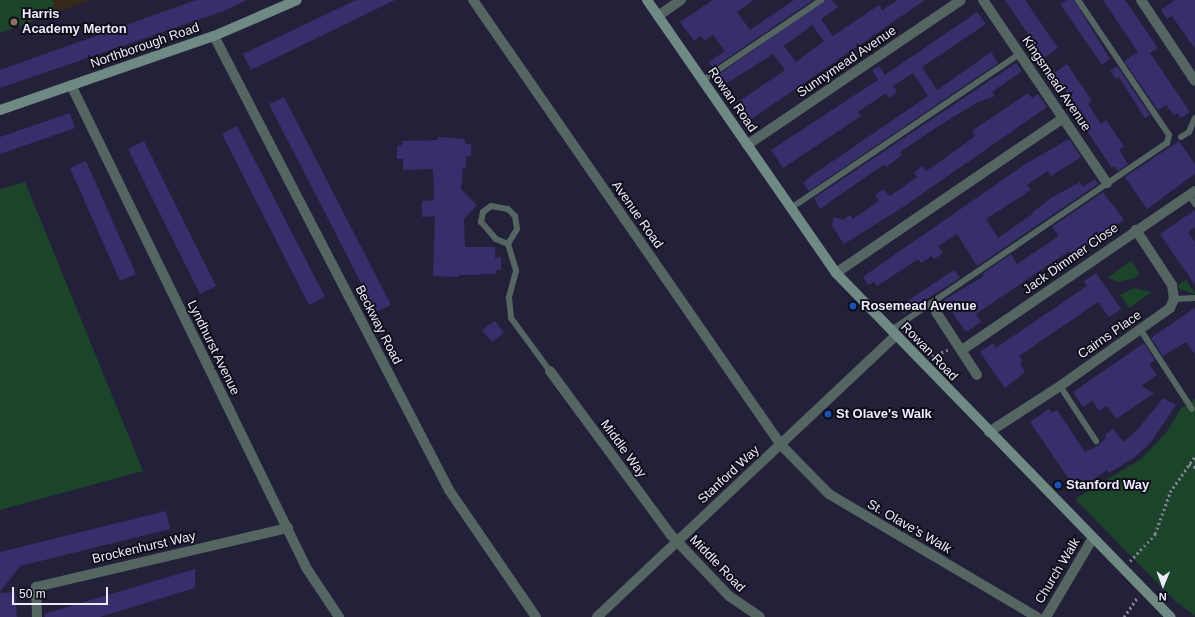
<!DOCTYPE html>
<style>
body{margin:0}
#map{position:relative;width:1195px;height:617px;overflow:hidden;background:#232139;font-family:Arial,sans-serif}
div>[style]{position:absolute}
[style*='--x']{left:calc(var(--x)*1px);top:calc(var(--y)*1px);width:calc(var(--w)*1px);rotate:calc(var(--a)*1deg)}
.education>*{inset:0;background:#36291b}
.green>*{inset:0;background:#1b442b}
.building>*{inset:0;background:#372f6c}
.path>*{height:2.5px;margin-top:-1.25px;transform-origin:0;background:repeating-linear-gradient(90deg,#858498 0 2px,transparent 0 5px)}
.lane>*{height:6px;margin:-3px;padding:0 3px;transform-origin:3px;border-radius:3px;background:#556562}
.street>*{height:10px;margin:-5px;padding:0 5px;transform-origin:5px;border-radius:5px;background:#556562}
.secondary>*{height:10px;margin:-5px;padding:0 5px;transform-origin:5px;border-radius:5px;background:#6f8984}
.dots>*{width:11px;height:11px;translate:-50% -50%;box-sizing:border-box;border:2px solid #0d0c17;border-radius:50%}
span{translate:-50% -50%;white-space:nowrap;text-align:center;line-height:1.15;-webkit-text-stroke:3.5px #0d0c17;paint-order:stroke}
.poi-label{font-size:13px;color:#ececfc;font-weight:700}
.left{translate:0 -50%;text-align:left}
.street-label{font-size:13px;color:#ececfc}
.north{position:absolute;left:1143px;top:565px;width:40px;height:40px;-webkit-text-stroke:3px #0d0c17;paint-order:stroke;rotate:181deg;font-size:11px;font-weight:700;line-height:16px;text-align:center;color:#ececfc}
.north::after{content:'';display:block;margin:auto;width:14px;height:18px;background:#ececfc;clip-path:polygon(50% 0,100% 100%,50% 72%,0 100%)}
.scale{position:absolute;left:12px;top:587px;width:96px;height:18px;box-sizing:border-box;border:2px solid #ececfc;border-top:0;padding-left:5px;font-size:12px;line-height:14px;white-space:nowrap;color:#ececfc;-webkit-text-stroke:3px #0d0c17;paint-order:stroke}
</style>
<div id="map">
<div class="education">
<div style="clip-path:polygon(0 0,90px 0,0 33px)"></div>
</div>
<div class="green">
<div style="clip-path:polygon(0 0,52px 0,56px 12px,0 33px)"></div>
<div style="clip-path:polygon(25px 182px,143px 471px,0 510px,0 189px)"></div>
<div style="clip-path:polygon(1131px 261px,1140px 274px,1132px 279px,1118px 282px,1108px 277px)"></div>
<div style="clip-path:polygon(1186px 280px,1195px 293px,1195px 294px,1180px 289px,1178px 285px)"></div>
<div style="clip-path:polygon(1134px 288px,1152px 292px,1129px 308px,1120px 295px)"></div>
<div style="clip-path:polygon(1195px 399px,1195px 616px,1175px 601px,1075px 499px,1141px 459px,1166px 433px,1181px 408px)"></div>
</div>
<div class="building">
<div style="clip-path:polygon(196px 0,247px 0,221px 12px,0 88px,0 70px)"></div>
<div style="clip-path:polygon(356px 0,395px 0,251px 70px,243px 54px)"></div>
<div style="clip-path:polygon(713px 0,754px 0,737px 12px,750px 30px,794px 0,813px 0,713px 68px,709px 62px,725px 51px,713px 35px,705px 41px,701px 36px,694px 41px,680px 22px)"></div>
<div style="clip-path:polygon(evenodd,825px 0,832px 0,838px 7px,821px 19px,833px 36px,879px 5px,882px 10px,898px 0,925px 0,750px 120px,738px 102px,785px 70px,773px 54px,724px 85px,718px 75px,825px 0,812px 25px,824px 41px,796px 62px,784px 46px,812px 25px)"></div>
<div style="clip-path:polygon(1005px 0,1025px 0,1058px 48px,1044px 58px)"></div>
<div style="clip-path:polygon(1067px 0,1074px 0,1110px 59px,1102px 65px,1060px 4px)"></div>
<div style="clip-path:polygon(1103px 0,1125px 0,1158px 48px,1150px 53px,1190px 112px,1181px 118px,1177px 113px,1174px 115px,1166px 105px,1158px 110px,1124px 61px,1138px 52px)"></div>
<div style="clip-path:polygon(1175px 0,1195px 0,1195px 49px,1172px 16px,1167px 19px,1161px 10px)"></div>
<div style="clip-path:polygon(977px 12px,986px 24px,922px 67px,937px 90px,991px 52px,998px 63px,809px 191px,803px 183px,811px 176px,928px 96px,913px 73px,893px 86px,897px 92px,889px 98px,886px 93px,858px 112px,861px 116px,783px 168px,771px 150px,878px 80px,872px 70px,879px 66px,885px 75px)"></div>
<div style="clip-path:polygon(1016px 63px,1022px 71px,992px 92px,995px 96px,978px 102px,937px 127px,900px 152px,902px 155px,886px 167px,884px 165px,864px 178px,820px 209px,814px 198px)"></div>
<div style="clip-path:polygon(1067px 64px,1092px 101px,1088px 104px,1101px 124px,1106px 120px,1124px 146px,1119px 150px,1128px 164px,1118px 171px,1114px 166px,1112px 168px,1076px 115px,1080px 112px,1054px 73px)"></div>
<div style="clip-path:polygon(1117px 66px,1150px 115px,1145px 118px,1119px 77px,1116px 79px,1110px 71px)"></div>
<div style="clip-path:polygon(1028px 93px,1032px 98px,1038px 94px,1047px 107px,903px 207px,844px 244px,832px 226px,834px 217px,843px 220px,850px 215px,853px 219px,879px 201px,875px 195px,883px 189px,890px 196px,917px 177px,914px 173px,922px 166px,926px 171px,945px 158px,975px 136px,972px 131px)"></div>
<div style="clip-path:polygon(284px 97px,391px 305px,376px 312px,269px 104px)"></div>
<div style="clip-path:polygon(70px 113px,75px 128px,0 154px,0 137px)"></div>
<div style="clip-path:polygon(237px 126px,325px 297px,309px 305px,222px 134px)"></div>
<div style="clip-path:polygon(438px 137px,465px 139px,465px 144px,471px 144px,471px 156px,466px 156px,466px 168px,463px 168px,461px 189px,477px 205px,464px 219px,465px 247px,495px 247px,495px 258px,501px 257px,501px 270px,496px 270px,496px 274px,459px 275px,459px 277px,433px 276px,435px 216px,422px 217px,422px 201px,434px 200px,433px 169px,403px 170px,403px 159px,397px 159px,397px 146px,402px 145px,402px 141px,438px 140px)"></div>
<div style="clip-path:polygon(1069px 139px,1081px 157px,1051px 176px,1048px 171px,1027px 185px,1031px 190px,986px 219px,998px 238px,1034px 213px,1033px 212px,1051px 198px,1080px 182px,1083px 187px,1095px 179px,1098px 184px,977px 266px,957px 234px,938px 246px,943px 253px,934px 259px,931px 256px,921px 263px,918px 259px,877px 286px,874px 282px,868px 285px,863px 277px,874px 269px,1027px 163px)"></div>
<div style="clip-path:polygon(144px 141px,216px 286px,200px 294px,128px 149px)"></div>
<div style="clip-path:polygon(1179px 141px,1195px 164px,1195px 174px,1147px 209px,1125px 177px)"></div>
<div style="clip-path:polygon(86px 161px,136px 274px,120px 281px,70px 168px)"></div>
<div style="clip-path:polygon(1103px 192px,1124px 220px,1072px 256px,1069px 251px,976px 314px,981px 322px,966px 332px,944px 300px,984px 276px,982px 274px,1011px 254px,1017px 264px,1059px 236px,1052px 227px)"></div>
<div style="clip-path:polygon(1195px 210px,1195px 227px,1188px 232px,1195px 242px,1195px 285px,1160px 234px)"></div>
<div style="clip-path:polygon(954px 270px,960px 278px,903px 314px,898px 307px)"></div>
<div style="clip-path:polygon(1096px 273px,1121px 309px,1109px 317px,1098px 302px,1019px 356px,1023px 362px,1020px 364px,1025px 372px,1005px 388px,980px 352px,993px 343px,996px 348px,1087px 286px,1084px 281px)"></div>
<div style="clip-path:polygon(1195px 308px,1195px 354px,1186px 342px,1163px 356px,1151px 338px)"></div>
<div style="clip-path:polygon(495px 321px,504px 333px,492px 342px,482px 330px)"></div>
<div style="clip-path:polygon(1144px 343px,1155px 360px,1149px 364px,1157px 375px,1141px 386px,1154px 393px,1116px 419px,1107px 406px,1099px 411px,1092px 401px,1083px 407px,1073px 392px)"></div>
<div style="clip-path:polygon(1163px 398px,1176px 405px,1151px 442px,1135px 457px,1109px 473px,1107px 470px,1077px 491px,1030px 422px,1049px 409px,1052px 413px,1057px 410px,1085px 452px,1099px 445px,1106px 438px,1105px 435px,1113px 429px,1124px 442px,1139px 428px)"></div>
<div style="clip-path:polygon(166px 511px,170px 529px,20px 566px,0 592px,0 552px)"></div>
<div style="clip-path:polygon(195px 569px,195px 588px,100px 617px,45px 617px,44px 614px)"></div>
<div style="clip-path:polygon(15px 592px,17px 617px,0 617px,0 593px)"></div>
</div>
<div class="path">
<div style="--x:932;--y:356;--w:17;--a:-21"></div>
<div style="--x:1189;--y:464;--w:7;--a:27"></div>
<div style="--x:1130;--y:561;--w:37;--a:-47"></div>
<div style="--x:1155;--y:534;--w:45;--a:-70.3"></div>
<div style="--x:1170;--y:492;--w:44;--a:-55.2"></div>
<div style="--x:1124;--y:617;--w:25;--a:-56"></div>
</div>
<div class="lane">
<div style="--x:703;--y:80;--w:143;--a:-34.1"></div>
<div style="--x:1181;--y:137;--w:9;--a:-32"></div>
<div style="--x:1189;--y:132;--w:15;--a:-67"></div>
<div style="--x:1189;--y:195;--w:11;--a:56"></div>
<div style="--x:491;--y:206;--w:17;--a:10"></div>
<div style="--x:508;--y:209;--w:10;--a:45"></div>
<div style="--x:515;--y:216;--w:13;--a:81"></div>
<div style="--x:517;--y:229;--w:17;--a:121"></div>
<div style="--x:508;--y:244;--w:13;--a:-157"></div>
<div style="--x:496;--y:239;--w:23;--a:-131"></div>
<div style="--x:481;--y:222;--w:10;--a:-79"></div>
<div style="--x:483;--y:212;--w:10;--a:-37"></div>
<div style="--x:791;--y:208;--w:275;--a:-34"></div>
<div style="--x:508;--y:244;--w:28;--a:73"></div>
<div style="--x:516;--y:271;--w:28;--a:105"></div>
<div style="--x:509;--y:298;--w:20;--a:84"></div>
<div style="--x:511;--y:318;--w:66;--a:53.7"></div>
<div style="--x:1174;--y:299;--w:21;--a:-3"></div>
<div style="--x:1140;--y:329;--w:95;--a:57"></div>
<div style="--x:890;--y:331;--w:335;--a:-34.2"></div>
<div style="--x:1167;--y:143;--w:8;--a:-76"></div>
<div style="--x:1169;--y:135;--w:163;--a:-124"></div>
<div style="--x:1060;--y:386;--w:66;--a:56.8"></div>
</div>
<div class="street">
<div style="--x:473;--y:0;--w:541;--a:55.31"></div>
<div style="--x:781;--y:445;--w:69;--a:45.6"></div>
<div style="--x:829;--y:494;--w:242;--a:30.6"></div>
<div style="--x:983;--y:0;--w:221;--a:55.9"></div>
<div style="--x:1141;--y:0;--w:97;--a:56.3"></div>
<div style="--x:658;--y:16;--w:28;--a:-35"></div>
<div style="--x:214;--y:36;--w:511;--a:62.63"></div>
<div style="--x:449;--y:490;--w:154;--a:55.6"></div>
<div style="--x:71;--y:85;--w:538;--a:64.01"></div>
<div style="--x:307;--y:569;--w:58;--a:56.3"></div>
<div style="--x:747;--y:145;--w:258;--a:-34.1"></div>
<div style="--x:836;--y:273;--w:275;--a:-34.3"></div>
<div style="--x:936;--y:312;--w:75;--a:56.9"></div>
<div style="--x:962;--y:350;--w:282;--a:-34.3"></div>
<div style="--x:550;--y:371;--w:204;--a:53.6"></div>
<div style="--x:671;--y:535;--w:84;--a:46.4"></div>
<div style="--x:729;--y:596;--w:37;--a:34"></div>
<div style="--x:989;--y:432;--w:85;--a:-32.9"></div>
<div style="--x:1060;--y:386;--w:135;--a:-35.3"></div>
<div style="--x:1170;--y:308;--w:10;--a:-66"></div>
<div style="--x:1174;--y:299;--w:14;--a:-98"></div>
<div style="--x:1172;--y:285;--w:66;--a:-123.2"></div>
<div style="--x:37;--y:617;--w:30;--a:-92"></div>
<div style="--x:36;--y:587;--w:259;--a:-13.2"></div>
<div style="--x:597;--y:617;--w:410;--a:-43.3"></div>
<div style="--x:1046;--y:617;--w:92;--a:-59.3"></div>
</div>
<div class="secondary">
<div style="--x:647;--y:0;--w:332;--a:55.3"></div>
<div style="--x:836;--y:273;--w:480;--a:45.8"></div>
<div style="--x:0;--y:110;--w:226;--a:-19.1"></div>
<div style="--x:214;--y:36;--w:90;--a:-23.4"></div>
</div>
<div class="dots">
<div style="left:14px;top:22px;background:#8d6e63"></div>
<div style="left:853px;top:306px;background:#1a4fb4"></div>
<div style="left:828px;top:414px;background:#1a4fb4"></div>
<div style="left:1058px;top:485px;background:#1a4fb4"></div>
</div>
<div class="poi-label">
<span class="left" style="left:22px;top:22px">Harris<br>Academy Merton</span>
<span class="left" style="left:861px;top:306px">Rosemead Avenue</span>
<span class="left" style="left:836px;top:414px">St Olave's Walk</span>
<span class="left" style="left:1066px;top:485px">Stanford Way</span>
</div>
<div class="street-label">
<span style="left:145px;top:46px;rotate:-19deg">Northborough Road</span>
<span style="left:847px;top:62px;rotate:-34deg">Sunnymead Avenue</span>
<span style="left:1056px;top:84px;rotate:56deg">Kingsmead Avenue</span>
<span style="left:732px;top:100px;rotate:55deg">Rowan Road</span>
<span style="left:637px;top:215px;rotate:55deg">Avenue Road</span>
<span style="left:1071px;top:259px;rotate:-35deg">Jack Dimmer Close</span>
<span style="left:378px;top:325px;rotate:63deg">Beckway Road</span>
<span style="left:1110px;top:335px;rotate:-35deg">Cairns Place</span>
<span style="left:213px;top:348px;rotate:64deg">Lyndhurst Avenue</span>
<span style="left:929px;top:352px;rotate:46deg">Rowan Road</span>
<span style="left:623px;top:449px;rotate:54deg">Middle Way</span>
<span style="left:729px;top:475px;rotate:-43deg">Stanford Way</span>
<span style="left:909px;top:527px;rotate:30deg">St. Olave's Walk</span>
<span style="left:144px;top:548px;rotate:-13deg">Brockenhurst Way</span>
<span style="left:717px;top:564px;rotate:46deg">Middle Road</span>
<span style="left:1058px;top:571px;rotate:-59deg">Church Walk</span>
</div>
<div class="north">N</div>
<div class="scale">50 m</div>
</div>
